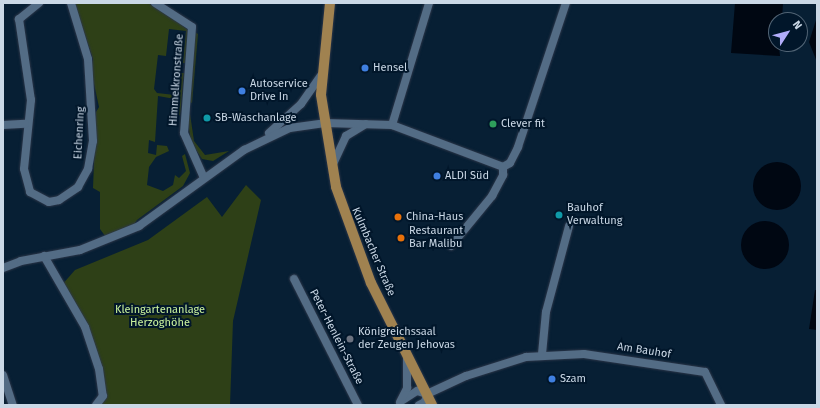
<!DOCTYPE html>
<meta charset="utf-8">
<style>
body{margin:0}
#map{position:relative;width:820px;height:408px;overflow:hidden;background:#071f34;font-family:"Fira Sans",sans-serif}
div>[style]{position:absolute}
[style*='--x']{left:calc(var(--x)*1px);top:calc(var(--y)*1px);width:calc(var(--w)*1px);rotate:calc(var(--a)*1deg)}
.green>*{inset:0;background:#2e4017}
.water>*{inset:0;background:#000712}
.round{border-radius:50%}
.roads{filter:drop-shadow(0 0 1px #2c3648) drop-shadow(0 0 1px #2c3648)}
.minor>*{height:8px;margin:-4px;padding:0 4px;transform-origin:4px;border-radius:4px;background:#536c85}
.major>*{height:10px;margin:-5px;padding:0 5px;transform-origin:5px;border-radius:5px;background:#a08250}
.dots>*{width:11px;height:11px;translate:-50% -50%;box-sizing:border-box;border:2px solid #01162a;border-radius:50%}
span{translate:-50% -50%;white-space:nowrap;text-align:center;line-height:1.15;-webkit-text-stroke:4px #01162a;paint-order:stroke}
.poi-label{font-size:11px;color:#cad8e6}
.left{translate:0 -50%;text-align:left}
.street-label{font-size:11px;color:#cad8e6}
.park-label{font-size:11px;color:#caf29d}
.frame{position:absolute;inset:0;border:4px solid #cad8e6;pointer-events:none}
.north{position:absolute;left:768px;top:12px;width:40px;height:40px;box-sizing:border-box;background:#01162a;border:1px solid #516475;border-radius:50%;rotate:54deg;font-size:11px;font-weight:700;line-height:16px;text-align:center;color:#cad8e6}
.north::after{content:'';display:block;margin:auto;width:14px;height:18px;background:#b1adfa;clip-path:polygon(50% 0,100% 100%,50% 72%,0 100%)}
</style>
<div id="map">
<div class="green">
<div style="clip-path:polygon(74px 3px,147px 3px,160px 8px,188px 30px,185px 63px,174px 63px,183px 63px,186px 31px,169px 29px,166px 56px,158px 55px,154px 89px,157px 93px,175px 95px,175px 99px,158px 96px,155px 142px,149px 140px,148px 153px,156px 155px,157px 145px,167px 146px,169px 151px,156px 157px,149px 167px,147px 185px,163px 191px,173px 185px,175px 175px,179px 178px,186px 171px,182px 156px,185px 154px,190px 173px,183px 186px,137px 220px,131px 229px,108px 240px,100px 229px,100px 192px,93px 188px,96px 112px,99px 107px,91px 70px,93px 59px)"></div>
<div style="clip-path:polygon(195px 32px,198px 34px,192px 103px,188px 101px)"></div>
<div style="clip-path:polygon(173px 72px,184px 73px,180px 116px,176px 110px,180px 72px)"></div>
<div style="clip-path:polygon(190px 114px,194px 141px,205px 155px,229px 151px,213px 161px,202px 159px,191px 142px,187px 116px)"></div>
<div style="clip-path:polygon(246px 185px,261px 200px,233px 321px,230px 405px,96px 405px,103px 396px,85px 327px,61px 286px,75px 270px,148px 240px,207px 197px,222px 217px)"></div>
</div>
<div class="water">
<div style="clip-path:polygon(735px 3px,783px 3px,782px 20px,776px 20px,780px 56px,731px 53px)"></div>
<div style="clip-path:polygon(817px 17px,817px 62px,809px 42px)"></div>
<div class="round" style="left:753px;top:162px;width:48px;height:48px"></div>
<div class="round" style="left:741px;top:221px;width:48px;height:48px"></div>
<div style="clip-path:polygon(815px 290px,817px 290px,817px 330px,809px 329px)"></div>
</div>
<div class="roads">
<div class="minor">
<div style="--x:39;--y:3;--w:26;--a:141"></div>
<div style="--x:19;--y:19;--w:82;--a:81.6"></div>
<div style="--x:31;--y:100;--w:69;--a:95.8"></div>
<div style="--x:24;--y:169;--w:24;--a:75"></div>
<div style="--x:30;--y:192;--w:21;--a:28"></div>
<div style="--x:49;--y:202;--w:10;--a:-11"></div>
<div style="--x:59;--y:200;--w:23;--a:-34"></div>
<div style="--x:78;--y:187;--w:21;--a:-61"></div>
<div style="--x:88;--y:169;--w:28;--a:-80"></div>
<div style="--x:93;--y:141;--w:82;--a:-93.5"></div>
<div style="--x:88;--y:59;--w:59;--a:-106.9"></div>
<div style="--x:155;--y:3;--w:44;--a:33"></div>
<div style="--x:192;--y:27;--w:106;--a:94.3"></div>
<div style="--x:184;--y:133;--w:49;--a:66"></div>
<div style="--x:3;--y:125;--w:22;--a:-3"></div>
<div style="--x:392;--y:125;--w:127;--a:-73.1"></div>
<div style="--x:269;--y:133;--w:43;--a:-42.2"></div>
<div style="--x:301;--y:104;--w:35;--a:-55"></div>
<div style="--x:333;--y:164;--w:31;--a:-65"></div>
<div style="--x:346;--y:136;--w:23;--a:-31"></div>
<div style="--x:451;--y:246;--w:65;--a:-50.6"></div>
<div style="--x:492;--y:196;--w:24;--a:-62"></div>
<div style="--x:503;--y:175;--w:8;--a:-90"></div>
<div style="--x:44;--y:256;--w:82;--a:60"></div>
<div style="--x:85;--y:327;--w:44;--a:71.6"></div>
<div style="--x:99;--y:369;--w:27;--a:82"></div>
<div style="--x:103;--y:396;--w:11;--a:128"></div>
<div style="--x:3;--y:268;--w:19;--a:-21"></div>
<div style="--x:21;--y:261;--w:60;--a:-10.6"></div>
<div style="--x:80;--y:250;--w:64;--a:-22.1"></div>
<div style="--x:139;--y:226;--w:130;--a:-35.9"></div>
<div style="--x:244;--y:150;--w:51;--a:-25.6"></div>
<div style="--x:290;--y:128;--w:35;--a:-8"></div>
<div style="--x:325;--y:123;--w:67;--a:1.7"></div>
<div style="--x:392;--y:125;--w:119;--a:20.7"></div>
<div style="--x:503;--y:167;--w:8;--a:-30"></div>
<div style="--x:510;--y:163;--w:18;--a:-63"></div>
<div style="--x:518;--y:147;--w:152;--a:-71.6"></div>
<div style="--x:294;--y:279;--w:141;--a:63.1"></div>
<div style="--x:542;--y:354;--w:42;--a:-84.6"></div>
<div style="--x:546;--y:312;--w:89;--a:-75"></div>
<div style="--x:3;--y:375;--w:32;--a:72"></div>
<div style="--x:427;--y:394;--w:43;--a:-24.8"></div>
<div style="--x:466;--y:376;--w:63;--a:-17.6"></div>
<div style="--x:526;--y:357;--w:58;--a:-3"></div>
<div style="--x:584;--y:354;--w:122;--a:8.5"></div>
<div style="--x:705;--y:372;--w:37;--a:64"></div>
<div style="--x:403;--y:400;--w:17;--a:-33"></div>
<div style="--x:417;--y:391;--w:10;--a:17"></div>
<div style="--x:400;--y:402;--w:16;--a:-63"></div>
<div style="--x:407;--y:388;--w:29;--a:-90"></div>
<div style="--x:419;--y:405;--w:7;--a:-27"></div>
<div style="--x:425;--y:402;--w:8;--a:-76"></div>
</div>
<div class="major">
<div style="--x:330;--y:3;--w:92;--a:95.6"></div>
<div style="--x:321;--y:95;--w:93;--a:80.7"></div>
<div style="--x:336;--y:187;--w:102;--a:70"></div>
<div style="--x:371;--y:283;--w:136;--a:63.4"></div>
</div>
</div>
<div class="dots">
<div style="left:365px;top:68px;background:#3f7fe0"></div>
<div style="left:242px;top:91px;background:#3f7fe0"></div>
<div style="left:207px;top:118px;background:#0f9aa8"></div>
<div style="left:493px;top:124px;background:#2e9e5b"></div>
<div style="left:437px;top:176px;background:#3f7fe0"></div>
<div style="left:559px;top:215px;background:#0f9aa8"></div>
<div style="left:398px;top:217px;background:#e8710a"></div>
<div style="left:401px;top:238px;background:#e8710a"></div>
<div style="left:350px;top:339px;background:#6b7280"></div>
<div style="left:552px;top:379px;background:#3f7fe0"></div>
</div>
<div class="poi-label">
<span class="left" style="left:373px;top:68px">Hensel</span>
<span class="left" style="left:250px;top:91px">Autoservice<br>Drive In</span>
<span class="left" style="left:215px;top:118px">SB-Waschanlage</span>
<span class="left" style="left:501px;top:124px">Clever fit</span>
<span class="left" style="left:445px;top:176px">ALDI Süd</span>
<span class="left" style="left:567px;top:215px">Bauhof<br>Verwaltung</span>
<span class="left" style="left:406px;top:217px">China-Haus</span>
<span class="left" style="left:409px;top:238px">Restaurant<br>Bar Malibu</span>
<span class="left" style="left:358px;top:339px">Königreichssaal<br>der Zeugen Jehovas</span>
<span class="left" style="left:560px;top:379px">Szam</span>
</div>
<div class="street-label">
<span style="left:177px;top:80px;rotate:-86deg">Himmelkronstraße</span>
<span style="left:80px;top:133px;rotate:-87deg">Eichenring</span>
<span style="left:373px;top:252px;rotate:67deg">Kulmbacher Straße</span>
<span style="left:336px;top:337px;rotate:63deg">Peter-Henlein-Straße</span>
<span style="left:644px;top:351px;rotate:9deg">Am Bauhof</span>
</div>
<div class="park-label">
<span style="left:160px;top:317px">Kleingartenanlage<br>Herzoghöhe</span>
</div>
<div class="frame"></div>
<div class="north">N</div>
</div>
